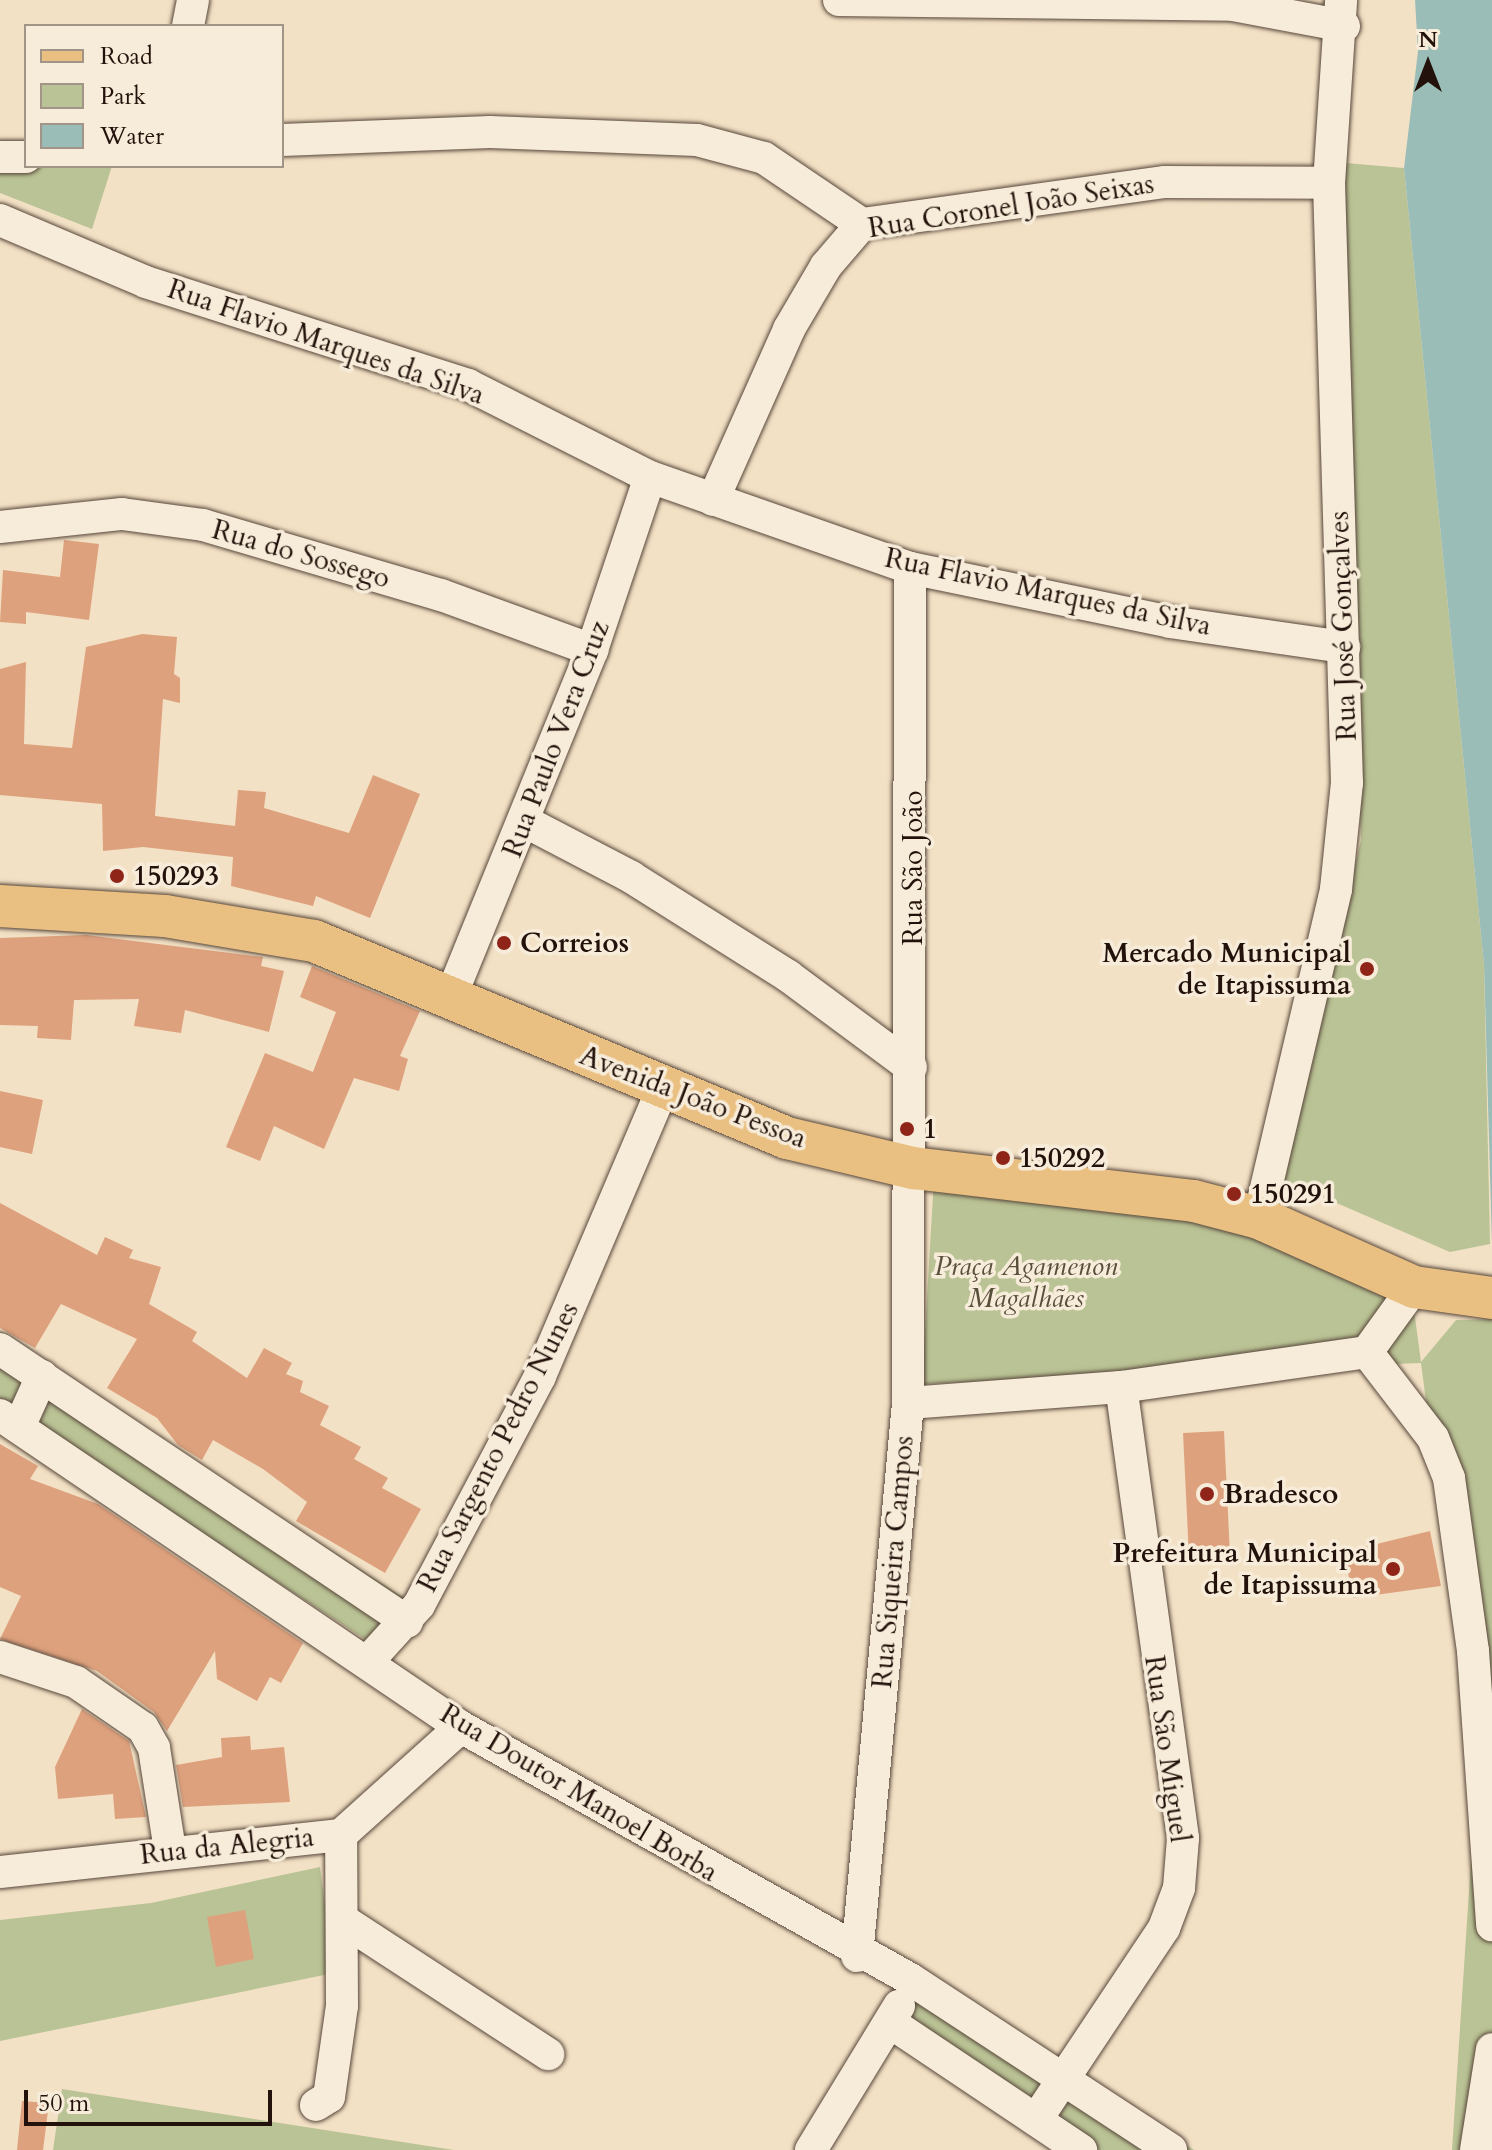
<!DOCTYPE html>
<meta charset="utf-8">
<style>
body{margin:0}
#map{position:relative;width:1492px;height:2150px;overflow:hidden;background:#f3e1c5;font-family:Cardo,serif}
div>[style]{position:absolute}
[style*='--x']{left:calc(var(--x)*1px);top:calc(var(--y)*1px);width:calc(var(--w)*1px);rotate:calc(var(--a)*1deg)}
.green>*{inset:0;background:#bac395}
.water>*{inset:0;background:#9bbdb7}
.building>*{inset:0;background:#dea17d}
.roads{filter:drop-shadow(0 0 2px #57463a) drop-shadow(0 0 2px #57463a)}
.minor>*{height:32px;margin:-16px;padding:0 16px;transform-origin:16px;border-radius:16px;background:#f7ecd9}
.major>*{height:42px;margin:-21px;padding:0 21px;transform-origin:21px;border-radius:21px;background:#eac082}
.dots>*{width:22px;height:22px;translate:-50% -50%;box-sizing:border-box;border:4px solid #f7ecd9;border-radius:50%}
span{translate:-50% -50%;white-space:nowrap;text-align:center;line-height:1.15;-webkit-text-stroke:7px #f7ecd9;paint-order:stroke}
.street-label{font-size:28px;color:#23120b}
.poi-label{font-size:28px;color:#23120b;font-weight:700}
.left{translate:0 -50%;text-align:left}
.right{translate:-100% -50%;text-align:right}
.park-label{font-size:28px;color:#58503b;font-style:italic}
.legend{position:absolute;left:24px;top:24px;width:260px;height:144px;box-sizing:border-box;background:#f7ecd9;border:2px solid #a29587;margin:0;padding:10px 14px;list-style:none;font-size:24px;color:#23120b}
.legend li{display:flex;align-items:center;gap:16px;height:40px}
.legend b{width:40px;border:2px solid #a29587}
.north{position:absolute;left:1388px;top:24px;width:80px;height:80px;-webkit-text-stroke:6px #f7ecd9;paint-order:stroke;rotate:0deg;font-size:22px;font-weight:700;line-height:32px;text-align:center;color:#23120b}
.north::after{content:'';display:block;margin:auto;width:28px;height:36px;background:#23120b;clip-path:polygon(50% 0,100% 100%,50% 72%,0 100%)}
.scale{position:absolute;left:24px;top:2090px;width:248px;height:36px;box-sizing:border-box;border:4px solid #23120b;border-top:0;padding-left:10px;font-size:24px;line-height:28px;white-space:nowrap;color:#23120b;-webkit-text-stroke:6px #f7ecd9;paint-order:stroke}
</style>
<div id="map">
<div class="green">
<div style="clip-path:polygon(0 150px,26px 166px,112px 166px,92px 229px,0 193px)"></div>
<div style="clip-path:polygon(1346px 163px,1404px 168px,1484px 965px,1490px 1244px,1450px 1252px,1281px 1179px,1361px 840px,1342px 357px)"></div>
<div style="clip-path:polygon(934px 1178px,1207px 1207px,1410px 1280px,1421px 1362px,1456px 1320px,1492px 1319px,1492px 2150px,1452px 2150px,1476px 1784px,1421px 1363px,922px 1384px)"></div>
<div style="clip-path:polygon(0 1337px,417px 1606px,393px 1657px,0 1403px)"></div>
<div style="clip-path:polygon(320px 1867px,334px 1973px,0 2041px,0 1920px,151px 1903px)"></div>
<div style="clip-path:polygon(915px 1975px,1194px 2150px,1079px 2150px,887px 2016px)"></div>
<div style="clip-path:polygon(62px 2089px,454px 2150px,53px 2150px)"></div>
</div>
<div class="water">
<div style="clip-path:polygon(1415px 0,1492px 0,1492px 1244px,1484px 965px,1404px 168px,1418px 51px)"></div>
</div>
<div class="building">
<div style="clip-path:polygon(64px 540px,99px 544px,89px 620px,26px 612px,26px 624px,0 622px,3px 570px,60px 577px)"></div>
<div style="clip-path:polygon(142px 634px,177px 637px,174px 674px,180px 678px,180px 703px,163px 699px,155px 816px,235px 826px,238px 790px,266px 792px,264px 808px,349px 833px,373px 775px,420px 794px,370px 918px,316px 896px,313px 906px,231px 886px,233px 857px,143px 847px,103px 851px,102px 804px,0 795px,0 669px,26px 662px,24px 744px,72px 748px,86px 647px)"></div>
<div style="clip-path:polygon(86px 935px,263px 957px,261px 966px,284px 971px,269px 1032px,185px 1010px,181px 1033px,134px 1026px,139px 999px,74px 1000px,71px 1040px,37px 1038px,38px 1026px,0 1025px,0 938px)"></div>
<div style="clip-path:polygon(312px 966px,420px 1011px,400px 1056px,408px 1059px,399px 1091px,354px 1078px,324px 1149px,274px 1126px,260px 1161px,226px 1147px,265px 1053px,313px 1072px,336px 1012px,300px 997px)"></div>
<div style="clip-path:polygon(0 1091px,43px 1100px,32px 1154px,0 1147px)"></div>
<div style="clip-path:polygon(0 1203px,97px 1255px,105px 1237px,133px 1250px,129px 1258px,161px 1267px,149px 1304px,197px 1332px,192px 1341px,247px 1378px,264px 1348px,292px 1363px,286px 1374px,303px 1381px,300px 1392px,329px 1406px,320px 1425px,361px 1447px,354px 1459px,388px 1478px,382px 1488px,421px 1509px,385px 1573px,296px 1521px,307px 1502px,263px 1469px,213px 1440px,202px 1460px,178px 1445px,157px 1418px,107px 1388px,137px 1339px,61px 1304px,35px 1348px,0 1328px)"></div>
<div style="clip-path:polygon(1224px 1431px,1230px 1555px,1189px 1557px,1183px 1433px)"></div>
<div style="clip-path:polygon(0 1444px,38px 1466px,30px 1479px,98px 1504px,303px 1643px,281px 1683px,270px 1677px,257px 1701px,217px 1679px,215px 1651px,167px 1731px,154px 1712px,97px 1671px,0 1639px,21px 1596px,0 1587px)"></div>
<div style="clip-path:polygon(1430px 1531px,1441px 1586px,1353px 1598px,1344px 1552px)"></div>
<div style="clip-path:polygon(82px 1709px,129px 1741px,146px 1817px,115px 1819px,113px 1794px,58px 1799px,55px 1767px)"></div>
<div style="clip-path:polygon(250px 1736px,251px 1750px,284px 1747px,290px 1802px,183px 1807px,176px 1765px,222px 1757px,221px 1738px)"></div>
<div style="clip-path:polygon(245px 1910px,254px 1959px,216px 1967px,207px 1917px)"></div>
<div style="clip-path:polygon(22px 2101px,49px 2103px,43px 2150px,17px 2150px)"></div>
</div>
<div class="roads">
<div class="minor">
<div style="--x:839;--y:0;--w:394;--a:0.7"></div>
<div style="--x:1233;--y:5;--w:113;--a:10.7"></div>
<div style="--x:188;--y:26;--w:26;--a:-79"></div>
<div style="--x:282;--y:140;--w:208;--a:-2.2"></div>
<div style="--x:490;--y:132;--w:207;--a:2.2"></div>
<div style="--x:697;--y:140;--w:69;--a:15"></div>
<div style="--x:764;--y:158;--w:118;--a:34"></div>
<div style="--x:0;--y:157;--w:26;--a:0"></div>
<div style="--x:0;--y:220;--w:159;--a:23"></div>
<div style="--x:146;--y:282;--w:338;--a:17.7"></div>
<div style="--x:468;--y:385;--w:204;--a:26.8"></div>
<div style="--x:650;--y:477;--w:275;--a:19.3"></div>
<div style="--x:910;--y:568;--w:266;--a:11.7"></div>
<div style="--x:1170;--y:622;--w:176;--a:8.2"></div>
<div style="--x:713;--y:500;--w:187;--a:-66"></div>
<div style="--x:789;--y:329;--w:73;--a:-59.6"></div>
<div style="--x:826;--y:266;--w:55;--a:-49.4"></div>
<div style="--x:862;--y:224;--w:306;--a:-7.9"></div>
<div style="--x:1165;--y:182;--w:164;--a:0.3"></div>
<div style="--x:0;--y:527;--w:123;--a:-6.1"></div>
<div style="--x:122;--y:514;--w:82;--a:7.7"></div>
<div style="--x:203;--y:525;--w:248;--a:16.4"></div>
<div style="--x:441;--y:595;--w:161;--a:20"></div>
<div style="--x:526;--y:822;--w:119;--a:27.6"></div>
<div style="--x:631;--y:877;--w:186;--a:32.2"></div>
<div style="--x:788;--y:976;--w:153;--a:36.5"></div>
<div style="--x:451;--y:996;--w:374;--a:-67.8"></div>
<div style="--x:592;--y:650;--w:182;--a:-71.5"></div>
<div style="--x:1259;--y:1218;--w:338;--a:-76.8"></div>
<div style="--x:1336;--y:889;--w:107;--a:-84.1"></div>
<div style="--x:1347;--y:783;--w:600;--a:-91.72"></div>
<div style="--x:1329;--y:183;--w:183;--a:-86.2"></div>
<div style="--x:1414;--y:1287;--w:80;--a:125.9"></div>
<div style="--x:1367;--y:1352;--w:108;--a:52.5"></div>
<div style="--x:1433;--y:1438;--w:43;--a:68.2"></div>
<div style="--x:1449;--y:1478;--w:175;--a:82.1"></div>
<div style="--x:1473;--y:1651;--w:275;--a:86"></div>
<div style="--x:0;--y:1349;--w:490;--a:33.8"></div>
<div style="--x:908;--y:1403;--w:214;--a:-4.3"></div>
<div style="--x:1121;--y:1387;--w:248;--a:-8.1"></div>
<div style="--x:0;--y:1415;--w:557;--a:34.09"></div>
<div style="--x:461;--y:1727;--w:515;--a:29.3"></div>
<div style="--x:910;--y:1979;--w:312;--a:33.2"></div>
<div style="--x:19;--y:1427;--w:56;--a:-65.7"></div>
<div style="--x:0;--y:1657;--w:80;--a:18.2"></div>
<div style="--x:76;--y:1682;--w:81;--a:34.5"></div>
<div style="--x:143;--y:1728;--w:23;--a:61"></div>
<div style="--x:154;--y:1748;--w:103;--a:81.1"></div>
<div style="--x:370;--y:1659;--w:73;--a:-47.8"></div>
<div style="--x:419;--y:1605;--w:259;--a:-62.1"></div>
<div style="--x:540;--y:1376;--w:311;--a:-66.9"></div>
<div style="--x:0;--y:1872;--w:343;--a:-6.2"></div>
<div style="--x:341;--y:1835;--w:161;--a:-42"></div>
<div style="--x:344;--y:1921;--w:244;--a:33.1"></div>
<div style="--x:857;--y:1956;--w:555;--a:-84.73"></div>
<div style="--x:908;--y:1403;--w:835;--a:-89.86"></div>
<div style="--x:891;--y:2023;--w:229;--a:33.8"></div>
<div style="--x:316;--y:2105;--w:15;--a:-32"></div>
<div style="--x:329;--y:2097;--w:92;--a:-81.9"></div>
<div style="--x:342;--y:2006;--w:171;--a:-90.3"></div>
<div style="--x:1036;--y:2120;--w:231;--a:-56.3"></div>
<div style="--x:1164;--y:1928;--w:43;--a:-69.4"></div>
<div style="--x:1179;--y:1888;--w:50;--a:-85.4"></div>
<div style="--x:1183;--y:1838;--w:455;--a:-97.8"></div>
<div style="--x:811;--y:2150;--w:169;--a:-58.6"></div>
<div style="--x:1476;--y:2150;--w:102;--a:-81"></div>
</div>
<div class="major">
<div style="--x:0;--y:906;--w:165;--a:3.5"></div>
<div style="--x:165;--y:916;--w:151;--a:9.5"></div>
<div style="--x:314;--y:941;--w:512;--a:22.61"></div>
<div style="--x:787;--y:1138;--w:130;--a:13.4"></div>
<div style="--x:913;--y:1168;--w:283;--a:6.7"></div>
<div style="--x:1194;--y:1201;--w:67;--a:14.7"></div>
<div style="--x:1259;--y:1218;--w:170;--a:24"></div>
<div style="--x:1414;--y:1287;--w:79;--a:8"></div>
</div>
</div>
<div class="dots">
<div style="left:117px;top:876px;background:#8f2418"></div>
<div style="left:504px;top:943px;background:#8f2418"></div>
<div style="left:1367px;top:969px;background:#8f2418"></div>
<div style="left:907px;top:1129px;background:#8f2418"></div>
<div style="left:1003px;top:1158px;background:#8f2418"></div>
<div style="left:1234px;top:1194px;background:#8f2418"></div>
<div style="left:1207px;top:1494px;background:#8f2418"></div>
<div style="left:1393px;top:1569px;background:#8f2418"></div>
</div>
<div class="street-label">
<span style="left:1011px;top:206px;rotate:-9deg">Rua Coronel João Seixas</span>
<span style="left:326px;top:342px;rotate:19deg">Rua Flavio Marques da Silva</span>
<span style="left:301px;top:554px;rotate:16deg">Rua do Sossego</span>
<span style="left:1048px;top:592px;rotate:12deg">Rua Flavio Marques da Silva</span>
<span style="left:1343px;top:626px;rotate:-92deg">Rua José Gonçalves</span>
<span style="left:556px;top:739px;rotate:-69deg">Rua Paulo Vera Cruz</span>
<span style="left:913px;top:868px;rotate:-90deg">Rua São João</span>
<span style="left:693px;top:1097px;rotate:21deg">Avenida João Pessoa</span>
<span style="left:498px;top:1447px;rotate:-63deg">Rua Sargento Pedro Nunes</span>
<span style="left:893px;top:1562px;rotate:-85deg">Rua Siqueira Campos</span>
<span style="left:1167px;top:1749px;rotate:82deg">Rua São Miguel</span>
<span style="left:579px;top:1793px;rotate:31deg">Rua Doutor Manoel Borba</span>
<span style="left:227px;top:1846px;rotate:-6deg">Rua da Alegria</span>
</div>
<div class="poi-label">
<span class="left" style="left:133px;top:876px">150293</span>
<span class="left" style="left:520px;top:943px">Correios</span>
<span class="right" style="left:1351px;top:969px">Mercado Municipal<br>de Itapissuma</span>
<span class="left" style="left:923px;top:1129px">1</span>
<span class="left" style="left:1019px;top:1158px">150292</span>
<span class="left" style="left:1250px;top:1194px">150291</span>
<span class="left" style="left:1223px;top:1494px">Bradesco</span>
<span class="right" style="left:1377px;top:1569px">Prefeitura Municipal<br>de Itapissuma</span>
</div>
<div class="park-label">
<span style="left:1026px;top:1282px">Praça Agamenon<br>Magalhães</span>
</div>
<ul class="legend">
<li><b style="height:10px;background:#eac082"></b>Road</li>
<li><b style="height:22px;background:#bac395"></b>Park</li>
<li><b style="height:22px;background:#9bbdb7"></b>Water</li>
</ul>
<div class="north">N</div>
<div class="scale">50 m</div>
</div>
